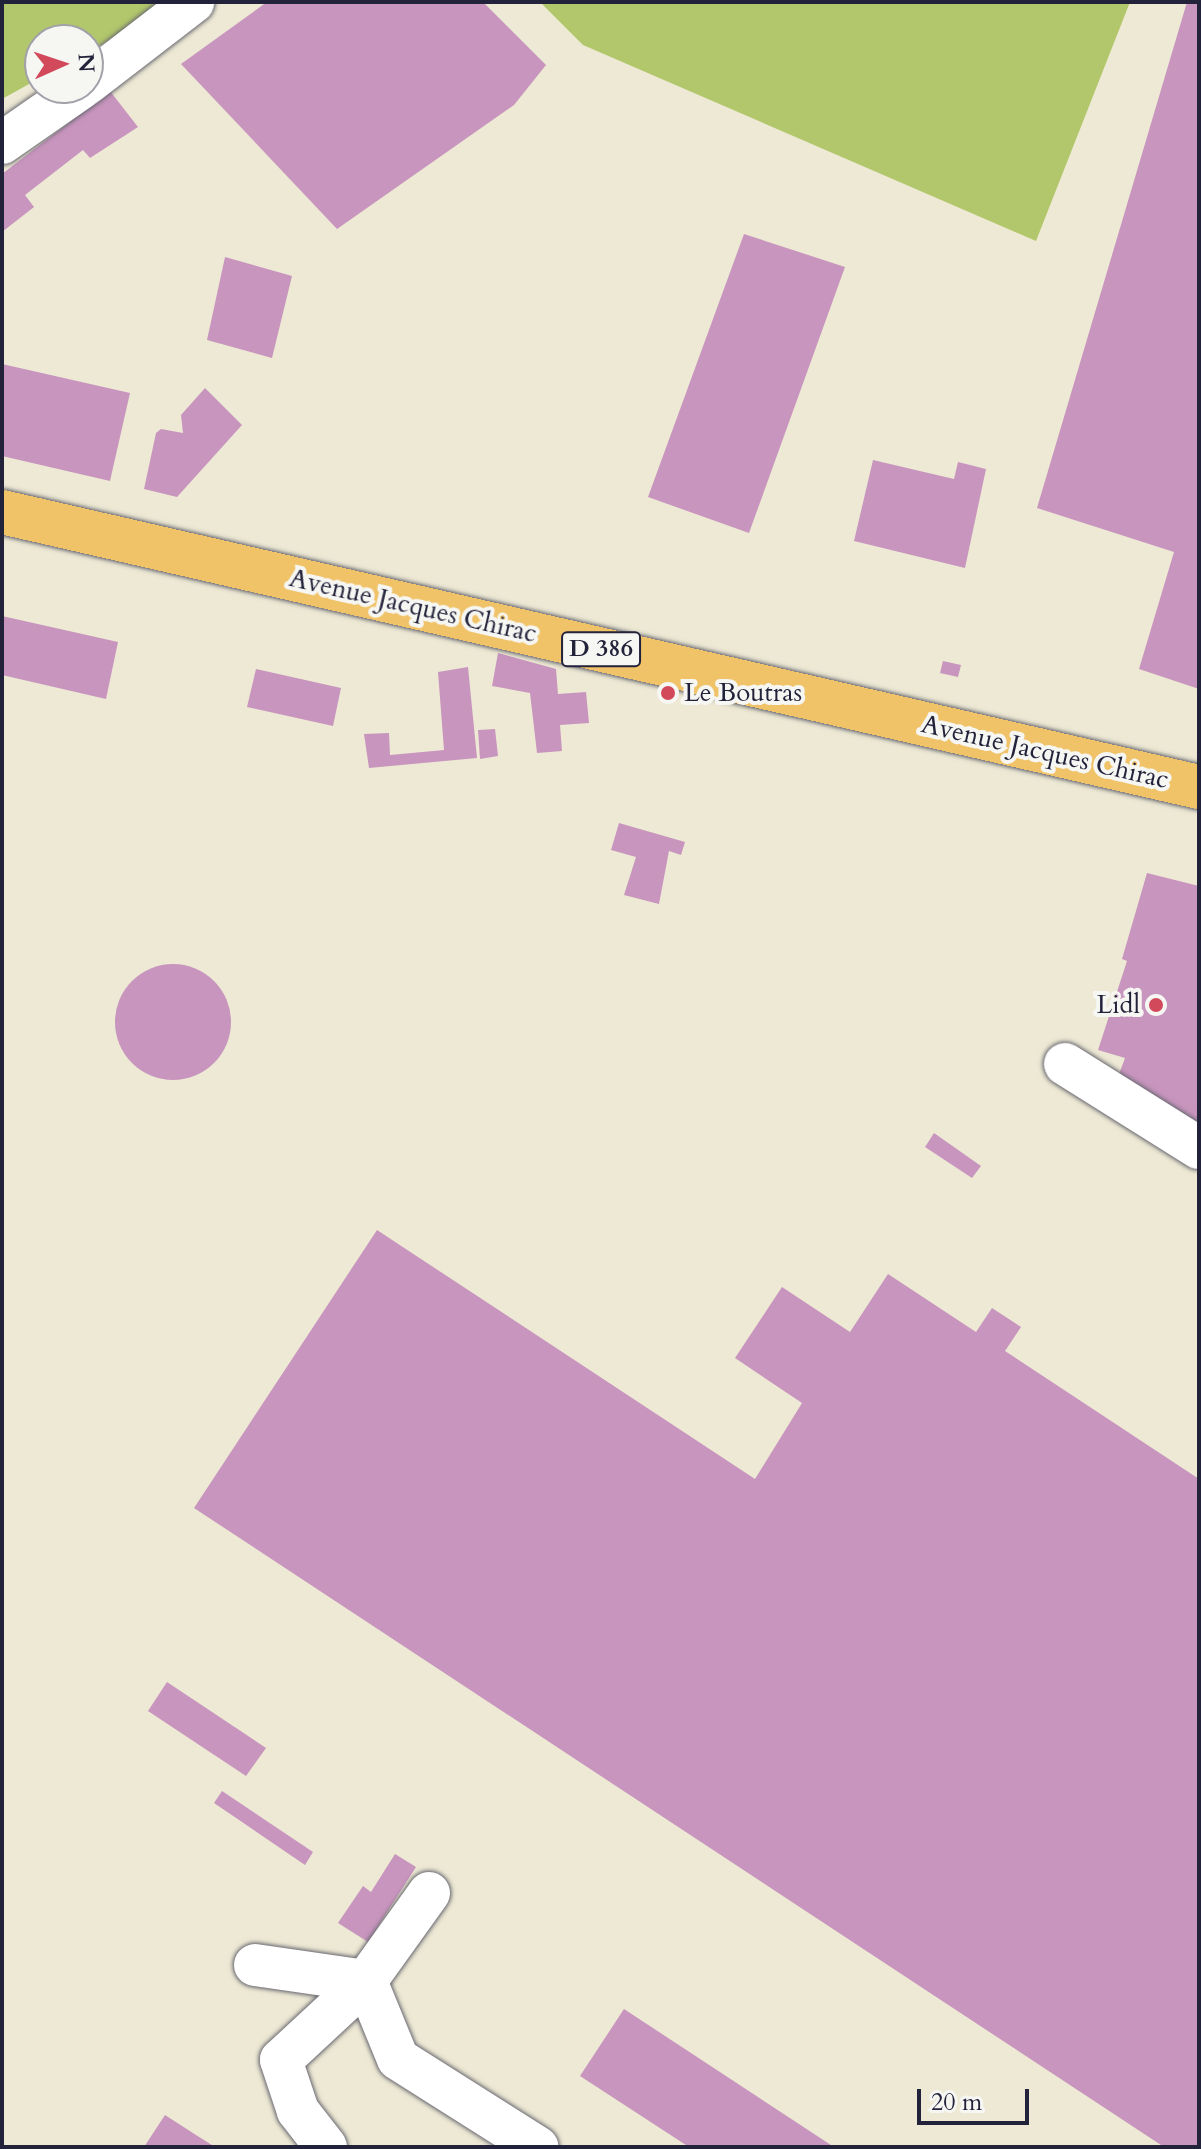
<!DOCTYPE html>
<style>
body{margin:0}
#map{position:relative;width:1201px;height:2149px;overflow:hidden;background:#ede9d4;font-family:Cardo,serif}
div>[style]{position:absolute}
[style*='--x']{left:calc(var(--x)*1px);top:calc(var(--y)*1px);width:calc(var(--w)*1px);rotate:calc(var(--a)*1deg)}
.green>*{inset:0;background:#b2c76b}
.building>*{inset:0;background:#c895be}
.round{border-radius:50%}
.roads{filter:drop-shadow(0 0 2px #696871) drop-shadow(0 0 2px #696871)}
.minor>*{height:42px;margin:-21px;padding:0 21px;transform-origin:21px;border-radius:21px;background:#fff}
.major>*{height:44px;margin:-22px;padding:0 22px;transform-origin:22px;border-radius:22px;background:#f1c369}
.dots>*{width:22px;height:22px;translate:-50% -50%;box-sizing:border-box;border:4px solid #f6f6f2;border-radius:50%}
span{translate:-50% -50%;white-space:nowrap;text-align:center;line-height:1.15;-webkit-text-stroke:8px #f6f6f2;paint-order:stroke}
.shield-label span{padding:2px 6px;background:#f6f6f2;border:2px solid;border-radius:6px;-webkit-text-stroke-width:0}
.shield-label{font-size:24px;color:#22223b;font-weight:700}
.street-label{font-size:26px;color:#22223b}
.poi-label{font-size:26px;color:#22223b}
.left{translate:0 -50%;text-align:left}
.right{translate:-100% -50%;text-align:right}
.frame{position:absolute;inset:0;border:4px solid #22223b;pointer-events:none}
.north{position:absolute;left:24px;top:24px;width:80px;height:80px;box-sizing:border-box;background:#f6f6f2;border:2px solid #a1a1a9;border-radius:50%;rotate:87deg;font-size:22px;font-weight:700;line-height:32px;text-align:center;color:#22223b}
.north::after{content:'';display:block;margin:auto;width:28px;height:36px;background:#d1495b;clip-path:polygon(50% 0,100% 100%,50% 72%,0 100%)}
.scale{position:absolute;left:917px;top:2089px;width:112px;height:36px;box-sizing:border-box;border:4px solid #22223b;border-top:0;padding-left:10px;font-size:24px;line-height:28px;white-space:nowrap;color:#22223b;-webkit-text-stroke:6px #f6f6f2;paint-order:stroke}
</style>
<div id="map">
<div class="green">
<div style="clip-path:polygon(2px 2px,179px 2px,88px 52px,88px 40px,40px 40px,40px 78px,2px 99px)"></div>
<div style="clip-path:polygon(540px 2px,1130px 2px,1036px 241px,583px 45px)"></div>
</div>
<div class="building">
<div style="clip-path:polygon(267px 2px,483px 2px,546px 65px,514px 105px,337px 229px,181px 64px)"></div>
<div style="clip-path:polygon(1187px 2px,1199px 2px,1199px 689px,1139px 669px,1174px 552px,1037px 508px)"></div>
<div style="clip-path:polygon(110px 91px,138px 127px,90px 158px,83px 150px,25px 195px,34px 207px,2px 232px,2px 174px)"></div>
<div style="clip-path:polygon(744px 234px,845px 267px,749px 533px,648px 497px)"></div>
<div style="clip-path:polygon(225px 257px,292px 276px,272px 358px,207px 340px)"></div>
<div style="clip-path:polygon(2px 364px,130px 393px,110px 481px,2px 456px)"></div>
<div style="clip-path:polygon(205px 388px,242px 425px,177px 497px,144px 489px,156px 433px,161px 429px,183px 433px,181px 415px)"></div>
<div style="clip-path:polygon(873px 460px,954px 479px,958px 462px,986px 469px,965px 568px,854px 541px)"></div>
<div style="clip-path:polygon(2px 616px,118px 642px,106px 699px,2px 675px)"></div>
<div style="clip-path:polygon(498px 653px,556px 669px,558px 694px,586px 692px,589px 723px,560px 725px,562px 751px,537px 753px,530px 693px,492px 686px)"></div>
<div style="clip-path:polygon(943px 661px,961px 665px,958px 677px,940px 673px)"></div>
<div style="clip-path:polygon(468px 667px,477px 758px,369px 768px,364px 734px,389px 733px,390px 755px,444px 750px,438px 672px)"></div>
<div style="clip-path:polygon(256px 669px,341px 688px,333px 726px,247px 707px)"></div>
<div style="clip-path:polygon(495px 729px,498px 756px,480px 759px,478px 730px)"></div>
<div style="clip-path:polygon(619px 823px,685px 842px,681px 855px,669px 851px,659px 904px,624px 895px,636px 857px,611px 850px)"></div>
<div style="clip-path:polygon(1147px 873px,1199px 886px,1199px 1135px,1118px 1077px,1125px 1058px,1098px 1050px,1127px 961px,1122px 959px)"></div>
<div class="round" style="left:115px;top:964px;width:116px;height:116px"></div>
<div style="clip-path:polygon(934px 1133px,981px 1166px,972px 1178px,925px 1147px)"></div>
<div style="clip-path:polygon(377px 1230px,755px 1479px,802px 1403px,735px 1358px,782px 1287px,850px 1332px,888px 1274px,976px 1332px,992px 1308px,1021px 1327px,1005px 1351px,1199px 1479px,1199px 2147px,1164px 2147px,194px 1508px)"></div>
<div style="clip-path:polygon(167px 1682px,266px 1748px,246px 1776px,148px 1711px)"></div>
<div style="clip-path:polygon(222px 1791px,313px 1852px,305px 1865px,214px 1803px)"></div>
<div style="clip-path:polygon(395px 1854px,416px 1867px,368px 1942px,338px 1923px,363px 1886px,371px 1892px)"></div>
<div style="clip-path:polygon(624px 2009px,834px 2147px,689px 2147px,580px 2076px)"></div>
<div style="clip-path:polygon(165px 2115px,196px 2135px,215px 2147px,144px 2147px)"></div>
</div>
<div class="roads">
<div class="minor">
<div style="--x:88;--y:83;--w:133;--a:-37.6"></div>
<div style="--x:2;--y:143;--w:96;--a:-34.8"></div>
<div style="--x:1065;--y:1064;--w:158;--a:32.1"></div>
<div style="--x:429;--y:1893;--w:108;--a:125.6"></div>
<div style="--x:366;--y:1981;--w:84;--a:67.7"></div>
<div style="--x:398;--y:2059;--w:165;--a:32.3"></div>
<div style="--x:255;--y:1965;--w:112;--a:8.2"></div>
<div style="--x:326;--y:2147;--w:46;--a:-127.9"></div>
<div style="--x:298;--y:2111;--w:54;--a:-108.4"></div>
<div style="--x:281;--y:2060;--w:116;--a:-42.9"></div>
</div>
<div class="major">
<div style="--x:2;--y:512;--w:1228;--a:12.94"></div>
</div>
</div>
<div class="dots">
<div style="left:668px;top:693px;background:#d1495b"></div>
<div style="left:1156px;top:1005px;background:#d1495b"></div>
</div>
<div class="shield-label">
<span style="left:601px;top:649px">D 386</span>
</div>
<div class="street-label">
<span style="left:413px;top:606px;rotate:13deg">Avenue Jacques Chirac</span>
<span style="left:1045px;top:752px;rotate:13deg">Avenue Jacques Chirac</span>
</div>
<div class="poi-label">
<span class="left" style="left:684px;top:693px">Le Boutras</span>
<span class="right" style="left:1140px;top:1005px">Lidl</span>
</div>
<div class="frame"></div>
<div class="north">N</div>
<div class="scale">20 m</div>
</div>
